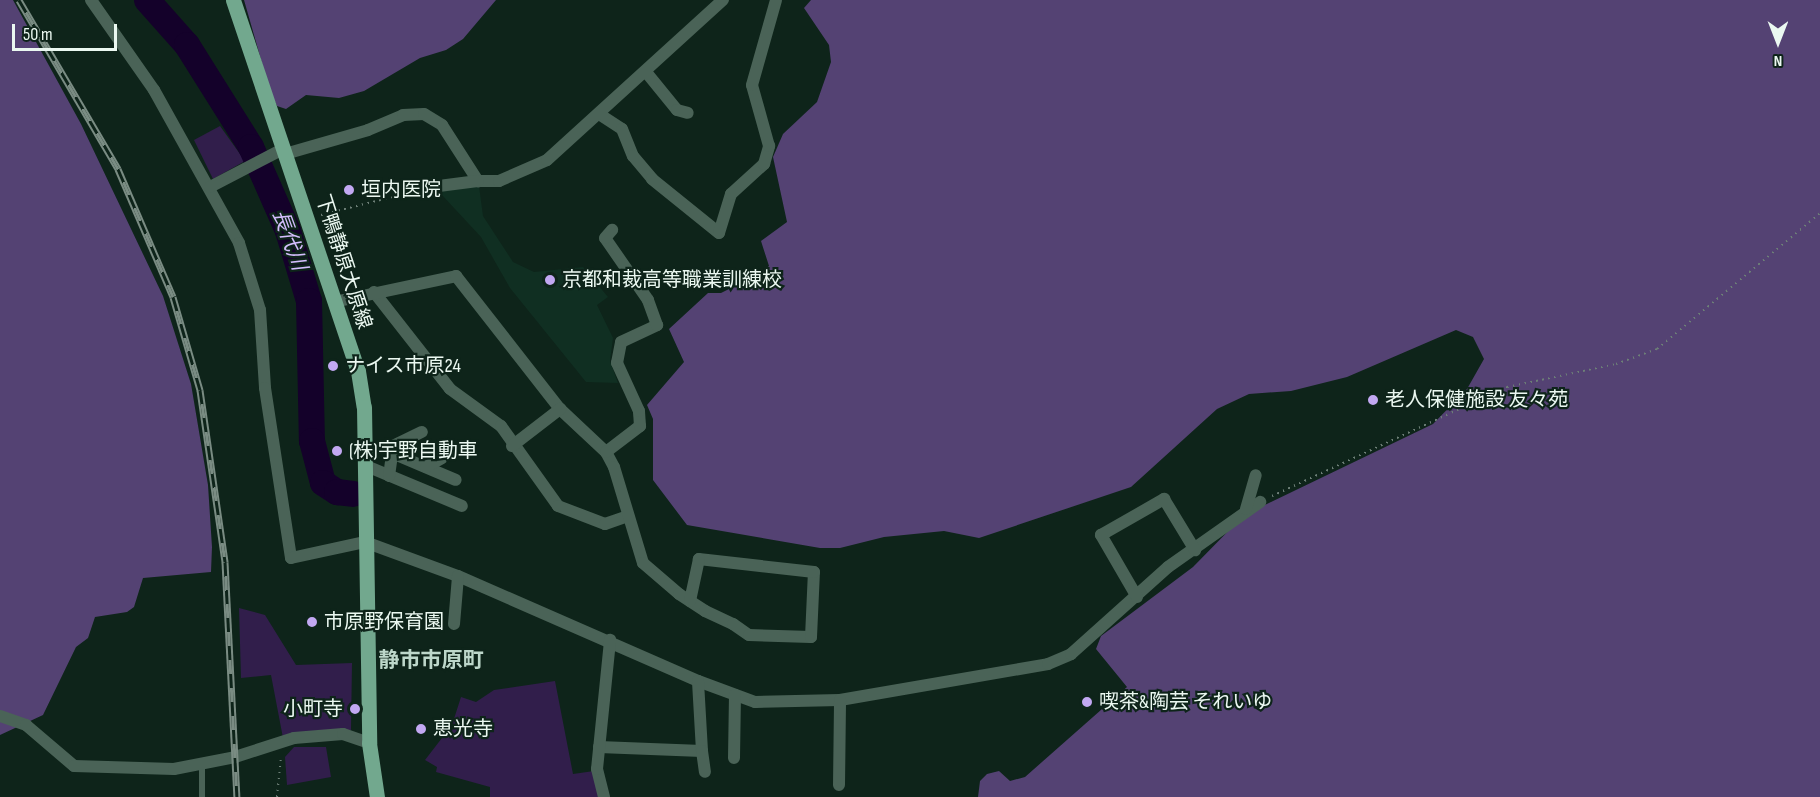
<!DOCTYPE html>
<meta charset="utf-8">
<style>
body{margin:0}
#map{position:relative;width:1820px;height:797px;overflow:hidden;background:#0e241a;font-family:"Sofia Sans Condensed","Noto Sans JP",sans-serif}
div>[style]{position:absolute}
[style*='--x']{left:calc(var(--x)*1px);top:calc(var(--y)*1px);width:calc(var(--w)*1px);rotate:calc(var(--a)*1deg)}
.built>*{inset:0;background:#102f22}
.green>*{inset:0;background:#311e4b}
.forest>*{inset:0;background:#544273}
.river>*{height:26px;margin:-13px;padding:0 13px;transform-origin:13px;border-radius:13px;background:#14012a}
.path>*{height:2px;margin-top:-1px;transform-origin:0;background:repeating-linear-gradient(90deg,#6d7f77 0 1.5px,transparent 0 6px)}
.lane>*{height:6px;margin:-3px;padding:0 3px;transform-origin:3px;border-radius:3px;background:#4a6357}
.street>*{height:12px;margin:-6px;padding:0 6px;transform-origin:6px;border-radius:6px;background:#4a6357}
.primary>*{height:15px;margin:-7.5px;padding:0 7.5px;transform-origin:7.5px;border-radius:7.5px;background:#72a88e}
.rail>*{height:7px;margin-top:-3.5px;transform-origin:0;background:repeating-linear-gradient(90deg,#0e241a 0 14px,#7a8c83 0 28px);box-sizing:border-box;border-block:2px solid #7a8c83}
.dots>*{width:16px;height:16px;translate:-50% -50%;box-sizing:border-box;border:3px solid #0e241a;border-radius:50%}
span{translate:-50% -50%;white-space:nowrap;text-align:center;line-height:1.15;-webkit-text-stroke:4.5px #0e241a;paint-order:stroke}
.poi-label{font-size:20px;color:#ebf8f1}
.left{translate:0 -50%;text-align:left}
.right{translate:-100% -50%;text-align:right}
.street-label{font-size:20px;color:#ebf8f1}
.water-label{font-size:21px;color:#d4befd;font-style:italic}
.neighbourhood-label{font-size:21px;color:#bdd7ca;font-weight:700}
.north{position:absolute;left:1748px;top:12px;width:60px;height:60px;-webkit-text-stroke:4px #0e241a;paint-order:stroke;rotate:180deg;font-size:16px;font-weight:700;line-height:24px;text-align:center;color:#ebf8f1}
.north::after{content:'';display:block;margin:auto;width:21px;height:27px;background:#ebf8f1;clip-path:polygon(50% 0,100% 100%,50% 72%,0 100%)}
.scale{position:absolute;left:12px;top:24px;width:105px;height:27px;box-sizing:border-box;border:3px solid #ebf8f1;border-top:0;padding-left:8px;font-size:18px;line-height:21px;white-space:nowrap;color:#ebf8f1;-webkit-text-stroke:4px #0e241a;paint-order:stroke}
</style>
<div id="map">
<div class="built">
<div style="clip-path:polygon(479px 186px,483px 216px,513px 262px,534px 272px,583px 267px,608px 297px,597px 305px,613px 338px,610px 361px,618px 383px,586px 382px,510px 288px,481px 237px,441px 194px,440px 190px)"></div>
</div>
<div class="green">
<div style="clip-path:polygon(220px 126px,245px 161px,213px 179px,194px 140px)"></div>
<div style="clip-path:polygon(239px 608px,265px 615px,296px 665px,352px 663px,351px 730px,283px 738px,271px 675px,241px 678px)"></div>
<div style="clip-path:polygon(555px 681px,573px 774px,594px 771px,600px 797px,490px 797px,490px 787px,436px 772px,437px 767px,425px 760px,452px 725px,461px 697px,476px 702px,494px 690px)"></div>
<div style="clip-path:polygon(294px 747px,326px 747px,331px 777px,287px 785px,285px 757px)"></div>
</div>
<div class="forest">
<div style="clip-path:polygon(0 0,13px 0,81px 124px,163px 296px,191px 384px,208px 485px,212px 547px,211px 572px,143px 578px,134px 607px,127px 612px,95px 617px,88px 638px,76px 647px,43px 715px,0 735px)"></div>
<div style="clip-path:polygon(244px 0,496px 0,463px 39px,446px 50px,420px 58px,364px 91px,339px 98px,306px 95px,286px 109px,277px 106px,270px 91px)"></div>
<div style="clip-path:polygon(811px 0,1820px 0,1820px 797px,978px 797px,980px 781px,987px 774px,999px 771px,1010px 781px,1025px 777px,1127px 687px,1096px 649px,1101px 636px,1193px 567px,1244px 515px,1433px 424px,1467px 389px,1484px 359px,1473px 337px,1456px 330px,1347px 377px,1291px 391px,1249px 394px,1217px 409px,1131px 487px,979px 538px,944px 531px,884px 537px,840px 548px,820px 548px,687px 525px,653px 480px,653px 419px,647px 405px,684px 362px,669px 329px,708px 293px,721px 293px,761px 273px,769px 266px,761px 241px,787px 222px,773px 157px,783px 134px,817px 102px,831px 62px,829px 45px,804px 8px)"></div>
</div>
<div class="river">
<div style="--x:147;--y:0;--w:60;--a:48.4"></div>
<div style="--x:187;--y:45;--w:120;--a:57.9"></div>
<div style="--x:251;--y:147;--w:92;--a:66.2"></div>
<div style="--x:288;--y:231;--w:73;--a:73.3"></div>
<div style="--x:309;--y:301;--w:140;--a:88.8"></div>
<div style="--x:312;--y:441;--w:43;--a:75.3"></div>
<div style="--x:323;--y:483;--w:17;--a:33"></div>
<div style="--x:337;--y:492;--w:16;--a:7"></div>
</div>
<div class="path">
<div style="--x:321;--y:215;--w:102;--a:-14.2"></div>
<div style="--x:1272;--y:496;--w:259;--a:-24.9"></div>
<div style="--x:1507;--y:387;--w:111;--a:-11.9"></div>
<div style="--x:1616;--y:364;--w:44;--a:-20.1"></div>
<div style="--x:1657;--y:349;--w:212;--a:-39.8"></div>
<div style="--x:277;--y:797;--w:40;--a:-84.3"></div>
</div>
<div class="lane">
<div style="--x:202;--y:764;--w:33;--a:90"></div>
</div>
<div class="street">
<div style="--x:91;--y:0;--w:110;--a:55"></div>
<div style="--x:154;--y:90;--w:175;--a:60.9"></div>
<div style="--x:239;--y:243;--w:70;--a:72.6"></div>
<div style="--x:260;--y:310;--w:78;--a:86.3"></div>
<div style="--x:265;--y:388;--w:172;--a:81.3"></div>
<div style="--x:291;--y:558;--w:76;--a:-12.2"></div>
<div style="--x:365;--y:542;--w:99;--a:20.1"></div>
<div style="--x:458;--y:576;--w:262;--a:23.6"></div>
<div style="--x:698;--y:681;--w:61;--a:20.2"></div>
<div style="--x:755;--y:702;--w:85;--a:-1.3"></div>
<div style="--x:840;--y:700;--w:211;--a:-9.8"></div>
<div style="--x:1048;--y:664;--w:25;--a:-23"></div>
<div style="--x:1071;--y:654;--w:130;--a:-41.9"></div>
<div style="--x:1168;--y:567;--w:113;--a:-35.2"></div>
<div style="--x:646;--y:72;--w:49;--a:50.8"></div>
<div style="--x:677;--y:110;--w:11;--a:15"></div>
<div style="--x:599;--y:114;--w:27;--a:33"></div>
<div style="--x:622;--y:129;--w:29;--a:68"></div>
<div style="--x:633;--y:156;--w:30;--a:50"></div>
<div style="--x:652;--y:179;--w:86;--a:38.9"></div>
<div style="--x:719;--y:233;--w:41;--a:-72.9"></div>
<div style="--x:731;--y:194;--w:45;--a:-42.3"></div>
<div style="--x:764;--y:164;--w:19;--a:-74"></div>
<div style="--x:769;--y:146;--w:63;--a:-105.6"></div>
<div style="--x:752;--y:85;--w:88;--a:-74.2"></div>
<div style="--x:285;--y:154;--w:86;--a:-16.1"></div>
<div style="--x:368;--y:130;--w:38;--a:-23"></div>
<div style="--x:403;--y:115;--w:21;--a:-3"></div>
<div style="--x:424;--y:114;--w:21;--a:31"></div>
<div style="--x:442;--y:125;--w:67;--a:57.3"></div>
<div style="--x:478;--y:181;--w:21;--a:0"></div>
<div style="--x:499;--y:181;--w:52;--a:-23.6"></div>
<div style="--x:547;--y:160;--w:238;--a:-42.3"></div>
<div style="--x:210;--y:187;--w:82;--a:-27.5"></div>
<div style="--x:431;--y:187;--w:47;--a:-7.3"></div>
<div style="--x:374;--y:292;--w:123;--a:51.9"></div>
<div style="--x:450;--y:389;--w:63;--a:36"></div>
<div style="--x:501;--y:426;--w:98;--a:54.5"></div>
<div style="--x:558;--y:506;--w:50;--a:21"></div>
<div style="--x:605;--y:524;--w:24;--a:-19"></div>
<div style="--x:334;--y:302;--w:125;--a:-12"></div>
<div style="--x:456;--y:276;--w:169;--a:52"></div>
<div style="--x:560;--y:409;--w:63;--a:43.1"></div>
<div style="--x:606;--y:452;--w:17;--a:62"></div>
<div style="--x:614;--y:467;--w:100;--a:73.2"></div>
<div style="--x:643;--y:563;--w:48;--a:40.7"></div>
<div style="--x:679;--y:594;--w:31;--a:33"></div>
<div style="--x:705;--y:611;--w:31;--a:25"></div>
<div style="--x:733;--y:624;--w:19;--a:35"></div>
<div style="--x:749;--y:635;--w:62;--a:1.8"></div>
<div style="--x:811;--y:637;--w:65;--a:-87.4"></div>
<div style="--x:814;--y:572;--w:116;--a:-173.6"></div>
<div style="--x:699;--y:559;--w:43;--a:102.1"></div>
<div style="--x:512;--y:446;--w:61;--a:-37.6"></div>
<div style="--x:606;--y:452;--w:43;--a:-37.4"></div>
<div style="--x:640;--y:426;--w:15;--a:-94"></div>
<div style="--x:639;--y:411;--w:53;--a:-114.6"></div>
<div style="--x:617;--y:363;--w:21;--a:-79"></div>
<div style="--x:621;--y:342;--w:40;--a:-25"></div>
<div style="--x:657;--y:325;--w:27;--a:-110"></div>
<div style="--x:648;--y:300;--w:75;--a:-124.7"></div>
<div style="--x:605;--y:238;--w:11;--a:-49"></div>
<div style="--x:392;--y:453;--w:69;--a:22.9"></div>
<div style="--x:364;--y:465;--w:106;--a:22.7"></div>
<div style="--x:426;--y:467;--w:18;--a:-29"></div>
<div style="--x:389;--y:476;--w:30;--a:-82"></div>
<div style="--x:393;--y:446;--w:32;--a:-26"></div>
<div style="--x:1246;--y:509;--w:35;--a:-74"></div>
<div style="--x:1137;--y:597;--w:72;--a:-120.1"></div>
<div style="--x:1101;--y:535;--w:73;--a:-29.7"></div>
<div style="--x:1164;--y:499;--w:60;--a:58.7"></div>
<div style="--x:454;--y:624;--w:48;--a:-85.2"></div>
<div style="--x:0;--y:716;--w:28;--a:19"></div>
<div style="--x:26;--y:725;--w:63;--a:40.5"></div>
<div style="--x:74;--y:766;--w:100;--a:1.7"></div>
<div style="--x:174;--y:769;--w:62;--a:-11.1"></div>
<div style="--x:235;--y:757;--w:62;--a:-17.9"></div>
<div style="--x:294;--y:738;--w:49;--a:-4.7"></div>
<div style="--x:343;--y:734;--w:28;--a:19"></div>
<div style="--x:599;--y:747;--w:103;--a:2.2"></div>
<div style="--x:702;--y:751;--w:70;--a:-93.3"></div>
<div style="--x:702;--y:751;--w:21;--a:82"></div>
<div style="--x:734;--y:758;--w:63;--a:-89.1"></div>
<div style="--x:839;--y:785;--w:85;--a:-89.3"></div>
<div style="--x:604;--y:797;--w:29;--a:-104"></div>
<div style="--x:597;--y:769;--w:130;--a:-84.2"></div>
</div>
<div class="primary">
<div style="--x:233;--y:0;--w:391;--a:71.4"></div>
<div style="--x:358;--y:371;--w:36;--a:81"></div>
<div style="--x:364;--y:407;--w:336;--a:89.1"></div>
<div style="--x:369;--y:743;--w:55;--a:81.6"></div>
</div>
<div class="rail">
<div style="--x:19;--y:0;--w:196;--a:59.6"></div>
<div style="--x:118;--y:169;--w:139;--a:66.7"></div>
<div style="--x:173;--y:297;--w:97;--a:73.8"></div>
<div style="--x:200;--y:390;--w:174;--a:81.7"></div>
<div style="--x:225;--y:562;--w:235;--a:87.1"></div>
</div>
<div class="dots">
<div style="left:349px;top:190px;background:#c2a8f2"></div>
<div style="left:550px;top:280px;background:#c2a8f2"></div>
<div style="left:333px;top:366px;background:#c2a8f2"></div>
<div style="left:1373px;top:400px;background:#c2a8f2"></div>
<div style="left:337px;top:451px;background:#c2a8f2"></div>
<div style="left:312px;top:622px;background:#c2a8f2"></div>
<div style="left:1087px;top:702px;background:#c2a8f2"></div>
<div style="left:355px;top:709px;background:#c2a8f2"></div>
<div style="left:421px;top:729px;background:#c2a8f2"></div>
</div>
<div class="poi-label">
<span class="left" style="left:361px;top:190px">垣内医院</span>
<span class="left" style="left:562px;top:280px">京都和裁高等職業訓練校</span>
<span class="left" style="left:345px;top:366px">ナイス市原24</span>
<span class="left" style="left:1385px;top:400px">老人保健施設 友々苑</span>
<span class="left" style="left:349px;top:451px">(株)宇野自動車</span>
<span class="left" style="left:324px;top:622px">市原野保育園</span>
<span class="left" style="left:1099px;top:702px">喫茶&amp;陶芸 それいゆ</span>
<span class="right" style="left:343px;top:709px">小町寺</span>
<span class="left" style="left:433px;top:729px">恵光寺</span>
</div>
<div class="street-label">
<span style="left:343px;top:262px;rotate:72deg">下鴨静原大原線</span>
</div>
<div class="water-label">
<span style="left:289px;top:240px;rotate:70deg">長代川</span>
</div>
<div class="neighbourhood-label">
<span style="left:431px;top:661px">静市市原町</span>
</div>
<div class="north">N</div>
<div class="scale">50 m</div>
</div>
